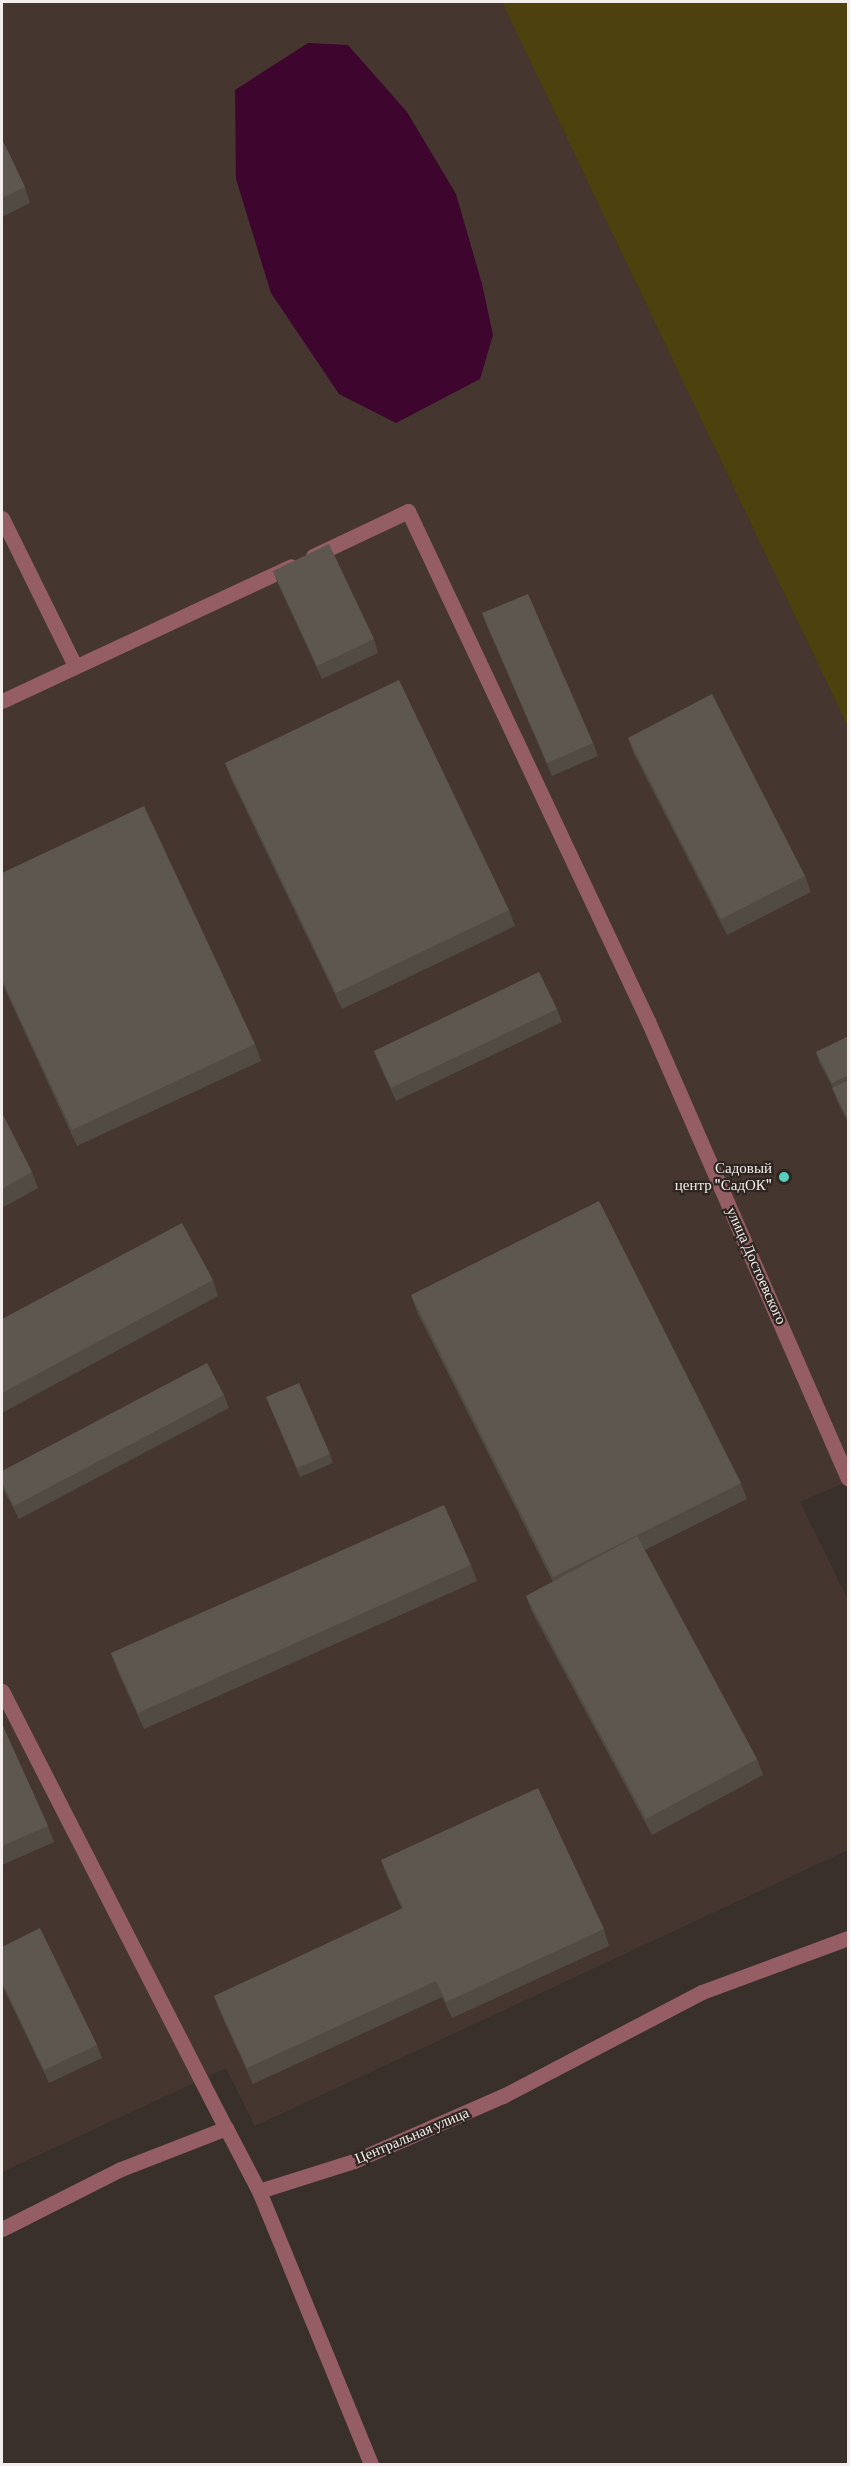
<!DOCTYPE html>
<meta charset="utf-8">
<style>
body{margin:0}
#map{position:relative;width:850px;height:2466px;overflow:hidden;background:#39302c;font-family:"Crimson Pro",serif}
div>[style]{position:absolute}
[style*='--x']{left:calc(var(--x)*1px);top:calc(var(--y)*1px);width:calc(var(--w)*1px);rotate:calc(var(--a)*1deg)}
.built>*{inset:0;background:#463630}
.green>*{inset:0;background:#4d420d}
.water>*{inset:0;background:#3e052e}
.minor>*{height:15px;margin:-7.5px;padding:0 7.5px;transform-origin:7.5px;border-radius:7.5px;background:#945e64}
.wall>*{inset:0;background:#514b44}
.building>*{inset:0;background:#5e574f}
.dots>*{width:16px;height:16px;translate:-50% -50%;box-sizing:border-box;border:3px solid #2f2622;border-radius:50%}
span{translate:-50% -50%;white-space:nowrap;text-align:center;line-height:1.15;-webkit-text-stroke:4.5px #2f2622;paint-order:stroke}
.poi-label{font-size:15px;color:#f3edeb}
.right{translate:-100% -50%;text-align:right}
.street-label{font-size:15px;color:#f3edeb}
.frame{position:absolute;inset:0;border:3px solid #f3edeb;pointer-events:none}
</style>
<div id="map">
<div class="built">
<div style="clip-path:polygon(2px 2px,502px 2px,848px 727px,848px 1481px,800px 1502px,848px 1600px,848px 1850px,255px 2126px,226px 2068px,2px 2172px)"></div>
</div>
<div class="green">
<div style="clip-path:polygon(502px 2px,848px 2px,848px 727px)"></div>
</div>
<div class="water">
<div style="clip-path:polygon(308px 43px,348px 45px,407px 112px,456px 194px,482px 284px,493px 335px,480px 379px,396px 423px,339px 394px,271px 293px,236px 179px,235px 90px)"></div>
</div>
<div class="minor">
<div style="--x:2;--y:518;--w:165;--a:63.7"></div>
<div style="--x:313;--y:556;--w:105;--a:-25.3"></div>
<div style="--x:408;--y:511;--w:564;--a:64.8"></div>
<div style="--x:648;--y:1021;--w:499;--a:66.4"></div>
<div style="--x:2;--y:701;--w:319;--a:-25"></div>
<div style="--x:2;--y:1691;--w:491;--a:62.9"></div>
<div style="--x:259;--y:2191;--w:295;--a:67.7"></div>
<div style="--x:2;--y:2229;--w:133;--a:-26.8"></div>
<div style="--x:121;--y:2169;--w:113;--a:-21.3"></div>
<div style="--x:226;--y:2128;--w:71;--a:62.4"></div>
<div style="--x:259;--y:2191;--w:100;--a:-17.5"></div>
<div style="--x:354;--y:2161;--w:163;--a:-23.6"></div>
<div style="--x:503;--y:2096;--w:225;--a:-27.6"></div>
<div style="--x:702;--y:1992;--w:156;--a:-20.3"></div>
</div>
<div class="wall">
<div style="clip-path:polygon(2px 139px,25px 187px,30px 203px,2px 217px)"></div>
<div style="clip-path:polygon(273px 571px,374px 639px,378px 653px,322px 679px,278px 584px)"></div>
<div style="clip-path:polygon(482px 613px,593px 743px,598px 756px,552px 776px,487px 626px)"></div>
<div style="clip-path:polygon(628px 738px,805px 876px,811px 892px,727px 935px,634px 754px)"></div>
<div style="clip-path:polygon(225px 763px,509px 910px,515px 926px,342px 1009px,231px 779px)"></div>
<div style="clip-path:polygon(2px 873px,255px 1044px,261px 1061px,77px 1146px,2px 983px)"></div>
<div style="clip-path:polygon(557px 1009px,562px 1022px,396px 1101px,379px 1064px,374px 1051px)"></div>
<div style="clip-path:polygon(849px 1036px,849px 1124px,837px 1101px,833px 1088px,819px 1062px,816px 1052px)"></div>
<div style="clip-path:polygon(2px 1113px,32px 1172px,38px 1188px,2px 1208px)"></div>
<div style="clip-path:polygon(213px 1280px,218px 1296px,2px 1413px,2px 1319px)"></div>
<div style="clip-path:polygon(411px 1295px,741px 1483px,747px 1499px,645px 1550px,757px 1759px,763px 1775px,652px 1835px,532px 1612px,526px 1596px,553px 1582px,417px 1312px)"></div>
<div style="clip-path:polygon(224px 1395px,229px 1408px,19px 1519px,2px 1487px,2px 1471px)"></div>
<div style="clip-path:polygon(266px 1397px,330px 1454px,333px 1463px,300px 1477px)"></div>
<div style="clip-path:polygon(471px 1565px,477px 1581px,144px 1729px,117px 1670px,111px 1653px)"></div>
<div style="clip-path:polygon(2px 1724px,48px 1826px,54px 1842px,2px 1865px)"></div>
<div style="clip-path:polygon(381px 1860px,604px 1929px,609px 1946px,452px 2018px,442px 1997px,253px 2084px,220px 2012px,214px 1996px,402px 1909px,387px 1876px)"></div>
<div style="clip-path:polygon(2px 1947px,97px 2045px,102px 2058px,49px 2083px,2px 1985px)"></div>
</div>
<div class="building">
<div style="clip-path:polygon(2px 139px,25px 187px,2px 198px)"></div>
<div style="clip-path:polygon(329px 544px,374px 639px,317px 666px,273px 571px)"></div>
<div style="clip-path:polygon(528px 594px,593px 743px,547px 763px,482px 613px)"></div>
<div style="clip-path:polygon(399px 680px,509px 910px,336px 993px,225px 763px)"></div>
<div style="clip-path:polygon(712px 694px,805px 876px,721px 919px,628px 738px)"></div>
<div style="clip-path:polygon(144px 806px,255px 1044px,72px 1130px,2px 980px,2px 873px)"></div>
<div style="clip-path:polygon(539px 972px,557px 1009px,391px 1088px,374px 1051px)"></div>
<div style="clip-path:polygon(849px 1036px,849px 1075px,832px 1083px,816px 1052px)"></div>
<div style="clip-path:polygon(849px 1080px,849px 1121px,832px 1088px)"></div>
<div style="clip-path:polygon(2px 1113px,32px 1172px,2px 1189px)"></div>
<div style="clip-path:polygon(599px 1201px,741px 1483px,553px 1577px,411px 1295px)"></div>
<div style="clip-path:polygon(182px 1223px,213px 1280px,2px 1393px,2px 1319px)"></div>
<div style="clip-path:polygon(207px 1363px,224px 1395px,14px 1506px,2px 1483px,2px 1471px)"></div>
<div style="clip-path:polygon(299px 1383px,330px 1454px,297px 1468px,266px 1397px)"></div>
<div style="clip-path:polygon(444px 1505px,471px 1565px,138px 1713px,111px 1653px)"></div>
<div style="clip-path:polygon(637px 1536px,757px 1759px,646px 1819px,526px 1596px)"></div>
<div style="clip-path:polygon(2px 1724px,48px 1826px,2px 1846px)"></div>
<div style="clip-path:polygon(538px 1788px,604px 1929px,446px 2002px,436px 1981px,247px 2068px,214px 1996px,403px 1908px,381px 1860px)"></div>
<div style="clip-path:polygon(40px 1928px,97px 2045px,44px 2070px,2px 1982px,2px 1947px)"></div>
</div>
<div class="dots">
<div style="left:784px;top:1177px;background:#58cec0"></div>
</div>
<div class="poi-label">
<span class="right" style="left:772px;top:1177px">Садовый<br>центр "СадОК"</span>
</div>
<div class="street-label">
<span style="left:756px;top:1266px;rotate:66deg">улица Достоевского</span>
<span style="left:412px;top:2136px;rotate:-23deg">Центральная улица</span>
</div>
<div class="frame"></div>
</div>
